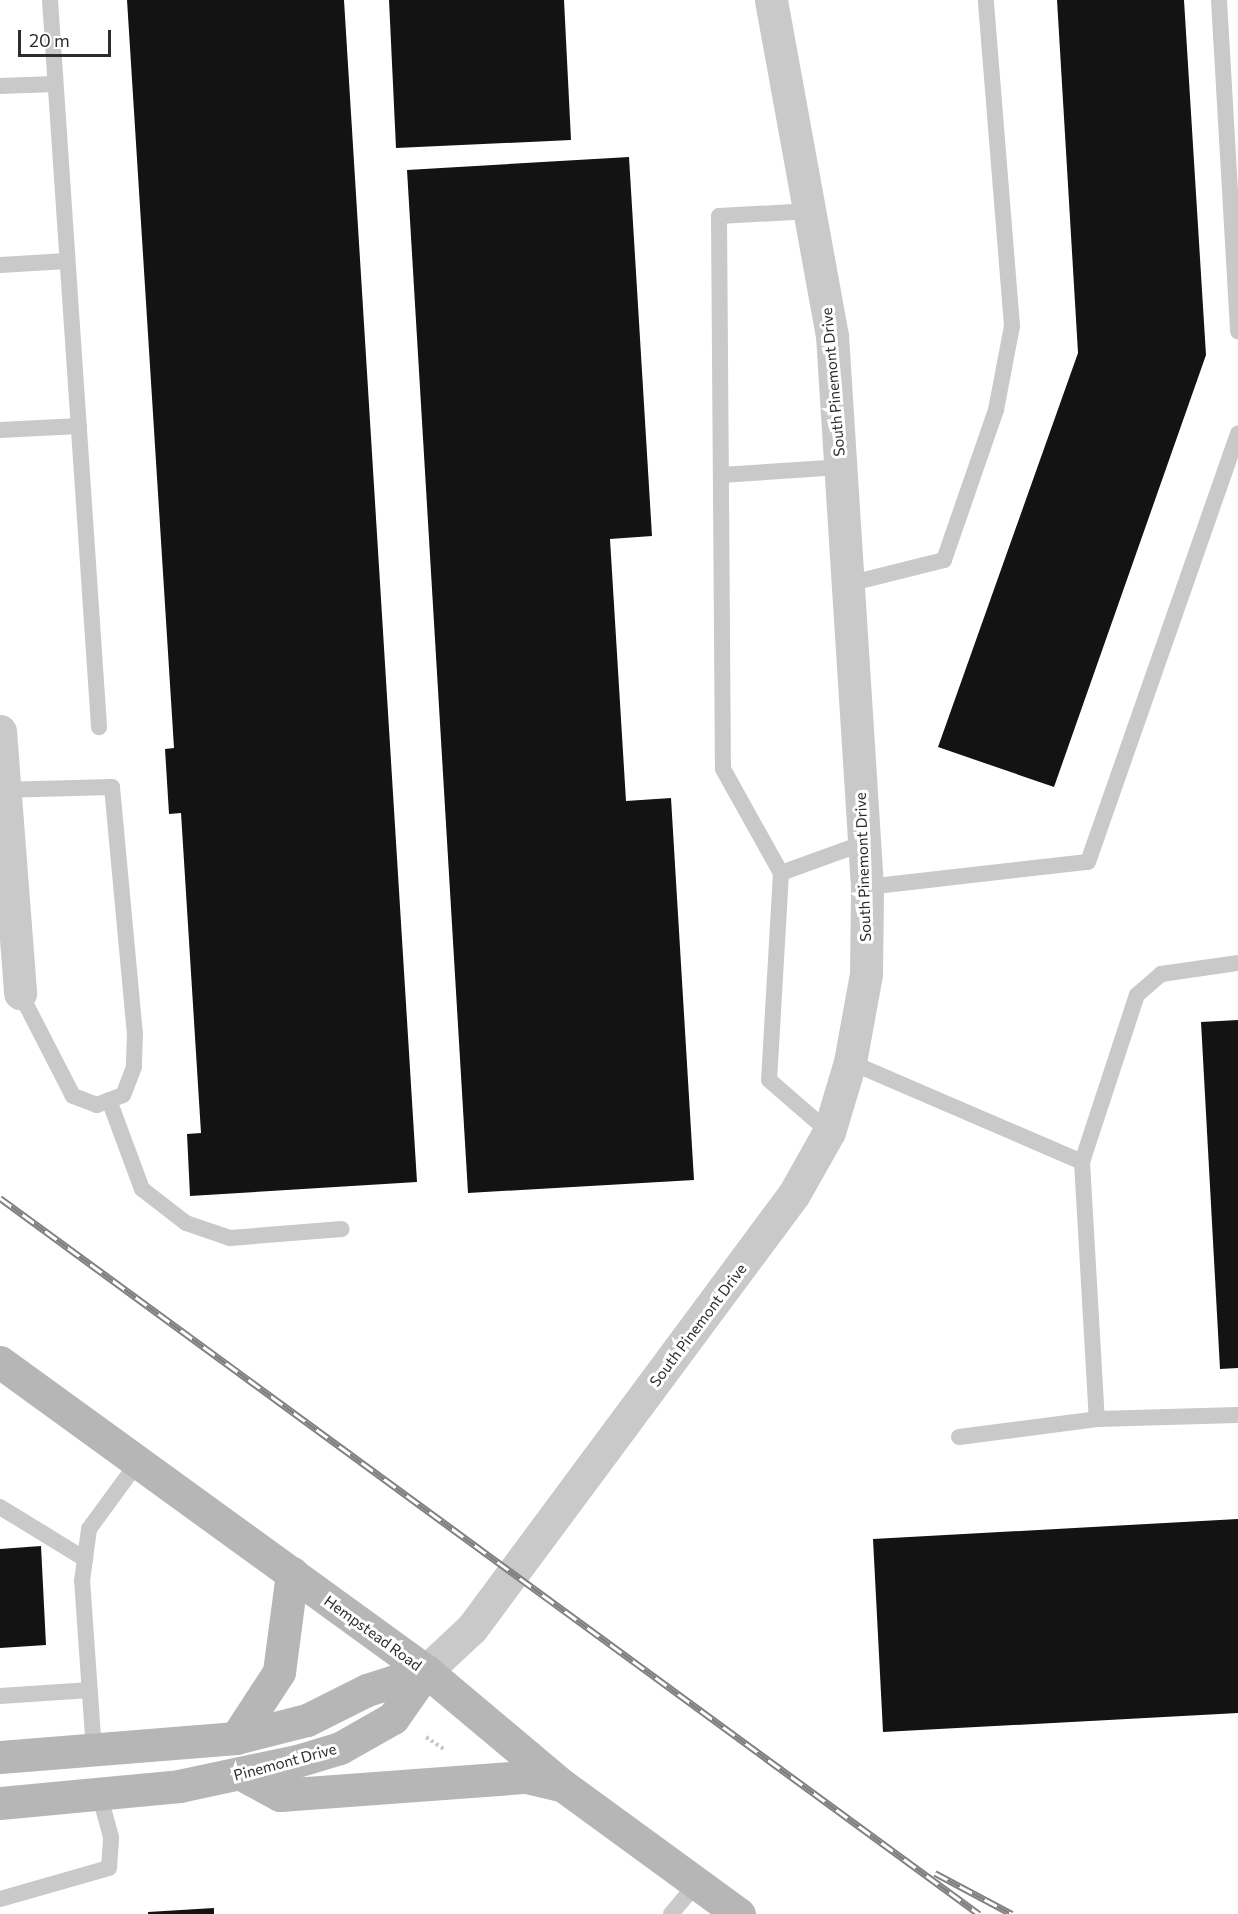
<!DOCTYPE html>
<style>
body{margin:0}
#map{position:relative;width:1238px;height:1914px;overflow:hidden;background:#fff;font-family:Commissioner,sans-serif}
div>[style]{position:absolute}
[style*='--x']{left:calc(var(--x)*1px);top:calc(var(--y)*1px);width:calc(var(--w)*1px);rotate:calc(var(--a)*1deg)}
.building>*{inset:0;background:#131313}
.path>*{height:4px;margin-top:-2px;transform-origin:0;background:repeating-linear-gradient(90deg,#c9c9c9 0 3px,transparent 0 6px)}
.service>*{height:16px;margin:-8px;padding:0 8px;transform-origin:8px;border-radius:8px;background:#c9c9c9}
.minor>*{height:33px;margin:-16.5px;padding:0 16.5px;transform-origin:16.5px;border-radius:16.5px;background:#c9c9c9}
.tertiary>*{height:33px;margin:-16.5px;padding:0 16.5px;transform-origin:16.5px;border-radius:16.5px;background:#c9c9c9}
.secondary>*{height:33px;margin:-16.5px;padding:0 16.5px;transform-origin:16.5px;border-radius:16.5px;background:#b6b6b6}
.rail>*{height:7px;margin-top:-3.5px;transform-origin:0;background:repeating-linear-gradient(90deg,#fff 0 14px,#818181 0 28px);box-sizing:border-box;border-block:2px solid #818181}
span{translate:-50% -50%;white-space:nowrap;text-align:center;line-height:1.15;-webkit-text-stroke:6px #fff;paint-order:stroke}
.street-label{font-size:15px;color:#2c2c2c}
.scale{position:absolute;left:18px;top:30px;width:93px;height:27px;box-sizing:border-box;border:3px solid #2c2c2c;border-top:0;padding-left:8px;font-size:18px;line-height:21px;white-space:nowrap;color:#2c2c2c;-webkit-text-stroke:4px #fff;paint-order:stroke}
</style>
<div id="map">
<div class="building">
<div style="clip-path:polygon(127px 0,344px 0,417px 1182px,190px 1196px,187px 1134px,201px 1133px,181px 813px,169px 814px,165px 749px,174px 748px)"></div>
<div style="clip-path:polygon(389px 0,564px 0,571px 140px,396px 148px)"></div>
<div style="clip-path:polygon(1057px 0,1184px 0,1206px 355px,1054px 787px,938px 747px,1078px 353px)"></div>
<div style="clip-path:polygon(629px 157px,652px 536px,610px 539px,626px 801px,671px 798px,694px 1180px,468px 1193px,407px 170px)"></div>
<div style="clip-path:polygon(1238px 1020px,1238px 1368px,1220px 1369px,1201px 1022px)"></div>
<div style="clip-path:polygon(1238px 1519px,1238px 1713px,883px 1732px,873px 1539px)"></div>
<div style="clip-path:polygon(41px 1546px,46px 1645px,0 1648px,0 1549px)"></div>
<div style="clip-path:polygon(214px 1908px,214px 1914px,148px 1914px,148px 1912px)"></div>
</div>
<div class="path">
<div style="--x:426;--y:1737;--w:23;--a:34"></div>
</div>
<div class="service">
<div style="--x:50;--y:0;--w:729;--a:86.14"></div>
<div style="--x:1219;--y:0;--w:332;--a:86.7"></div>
<div style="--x:0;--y:86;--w:55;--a:-2.1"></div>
<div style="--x:812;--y:211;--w:93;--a:176.9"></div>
<div style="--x:719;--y:216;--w:553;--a:89.59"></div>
<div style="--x:723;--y:769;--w:119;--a:60.9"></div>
<div style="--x:781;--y:873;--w:88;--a:-19.9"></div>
<div style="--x:0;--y:265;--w:67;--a:-3.4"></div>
<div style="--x:0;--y:430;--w:79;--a:-2.9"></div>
<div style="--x:721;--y:475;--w:119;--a:-3.8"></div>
<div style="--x:848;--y:584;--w:99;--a:-14"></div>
<div style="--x:944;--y:560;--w:159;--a:-70.9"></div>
<div style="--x:996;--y:410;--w:86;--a:-79.2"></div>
<div style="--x:1012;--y:326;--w:327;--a:-94.6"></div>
<div style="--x:1;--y:790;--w:111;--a:-1.5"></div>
<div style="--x:112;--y:787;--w:247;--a:84.7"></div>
<div style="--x:135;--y:1033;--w:34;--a:92"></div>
<div style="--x:134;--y:1067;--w:30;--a:111"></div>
<div style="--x:123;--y:1095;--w:28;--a:159"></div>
<div style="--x:97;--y:1105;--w:26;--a:-159"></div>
<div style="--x:73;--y:1096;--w:116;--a:-117.2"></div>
<div style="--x:781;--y:873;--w:207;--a:93.3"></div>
<div style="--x:769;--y:1080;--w:79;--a:40.9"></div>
<div style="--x:867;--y:887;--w:222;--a:-6.5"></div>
<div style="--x:1088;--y:862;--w:454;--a:-70.7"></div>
<div style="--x:850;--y:1062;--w:253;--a:23.3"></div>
<div style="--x:1082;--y:1162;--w:257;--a:86.7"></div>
<div style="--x:1097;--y:1419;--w:141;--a:-1.6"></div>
<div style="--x:109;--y:1100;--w:95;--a:69.7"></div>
<div style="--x:142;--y:1189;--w:56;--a:37.7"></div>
<div style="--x:186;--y:1223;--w:46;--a:18.8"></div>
<div style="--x:230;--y:1238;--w:112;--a:-4.6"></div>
<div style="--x:1082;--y:1162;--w:176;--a:-71.8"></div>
<div style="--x:1137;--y:995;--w:32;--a:-41"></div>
<div style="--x:1161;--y:974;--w:78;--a:-8.1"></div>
<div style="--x:959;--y:1437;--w:139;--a:-7.4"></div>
<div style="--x:0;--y:1507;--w:100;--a:31.5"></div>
<div style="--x:0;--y:1696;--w:90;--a:-3.8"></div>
<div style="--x:94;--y:1751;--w:170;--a:-94"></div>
<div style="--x:82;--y:1581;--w:52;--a:-82.3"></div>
<div style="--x:89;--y:1529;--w:83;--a:-53.8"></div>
<div style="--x:0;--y:1899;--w:113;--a:-15.9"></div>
<div style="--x:109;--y:1868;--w:31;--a:-86"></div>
<div style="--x:111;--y:1837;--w:41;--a:-105.4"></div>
<div style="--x:671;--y:1914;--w:40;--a:-50"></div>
</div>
<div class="minor">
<div style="--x:0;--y:731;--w:263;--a:85.6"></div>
</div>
<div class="tertiary">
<div style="--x:426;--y:1671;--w:63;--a:-43.1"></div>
<div style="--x:472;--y:1628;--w:540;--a:-53.43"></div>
<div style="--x:794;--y:1194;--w:71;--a:-60.6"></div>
<div style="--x:829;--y:1132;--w:73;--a:-73.3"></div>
<div style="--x:850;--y:1062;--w:89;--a:-79.7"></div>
<div style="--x:866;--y:974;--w:87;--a:-89.3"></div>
<div style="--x:867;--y:887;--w:552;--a:-93.63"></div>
<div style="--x:832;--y:336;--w:341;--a:-100.3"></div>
</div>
<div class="secondary">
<div style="--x:0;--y:1362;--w:526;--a:35.96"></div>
<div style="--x:426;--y:1671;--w:177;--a:40"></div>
<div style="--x:562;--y:1785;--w:219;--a:36.1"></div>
<div style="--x:236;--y:1738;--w:79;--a:-56.9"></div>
<div style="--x:279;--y:1672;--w:100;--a:-82.5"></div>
<div style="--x:0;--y:1757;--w:237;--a:-4.6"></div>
<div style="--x:236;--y:1738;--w:73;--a:-14.2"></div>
<div style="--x:307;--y:1720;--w:67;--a:-26.6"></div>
<div style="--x:367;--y:1690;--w:62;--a:-17.9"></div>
<div style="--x:243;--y:1775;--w:42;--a:28.4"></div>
<div style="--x:280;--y:1795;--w:247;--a:-4.2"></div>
<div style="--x:526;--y:1777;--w:37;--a:13"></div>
<div style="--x:0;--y:1803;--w:180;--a:-5.4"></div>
<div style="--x:179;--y:1786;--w:121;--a:-12"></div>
<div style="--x:297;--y:1761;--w:45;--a:-16.8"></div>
<div style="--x:340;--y:1748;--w:61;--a:-29.5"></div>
<div style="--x:393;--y:1718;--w:57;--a:-54.9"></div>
</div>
<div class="rail">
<div style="--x:0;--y:1198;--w:1213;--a:36.18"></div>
<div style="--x:935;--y:1873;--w:87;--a:28"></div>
</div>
<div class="street-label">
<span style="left:833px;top:382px;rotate:-95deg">South Pinemont Drive</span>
<span style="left:863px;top:867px;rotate:-92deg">South Pinemont Drive</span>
<span style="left:698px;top:1325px;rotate:-53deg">South Pinemont Drive</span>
<span style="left:373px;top:1633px;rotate:36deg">Hempstead Road</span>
<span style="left:285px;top:1762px;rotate:-15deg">Pinemont Drive</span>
</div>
<div class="scale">20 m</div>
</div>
